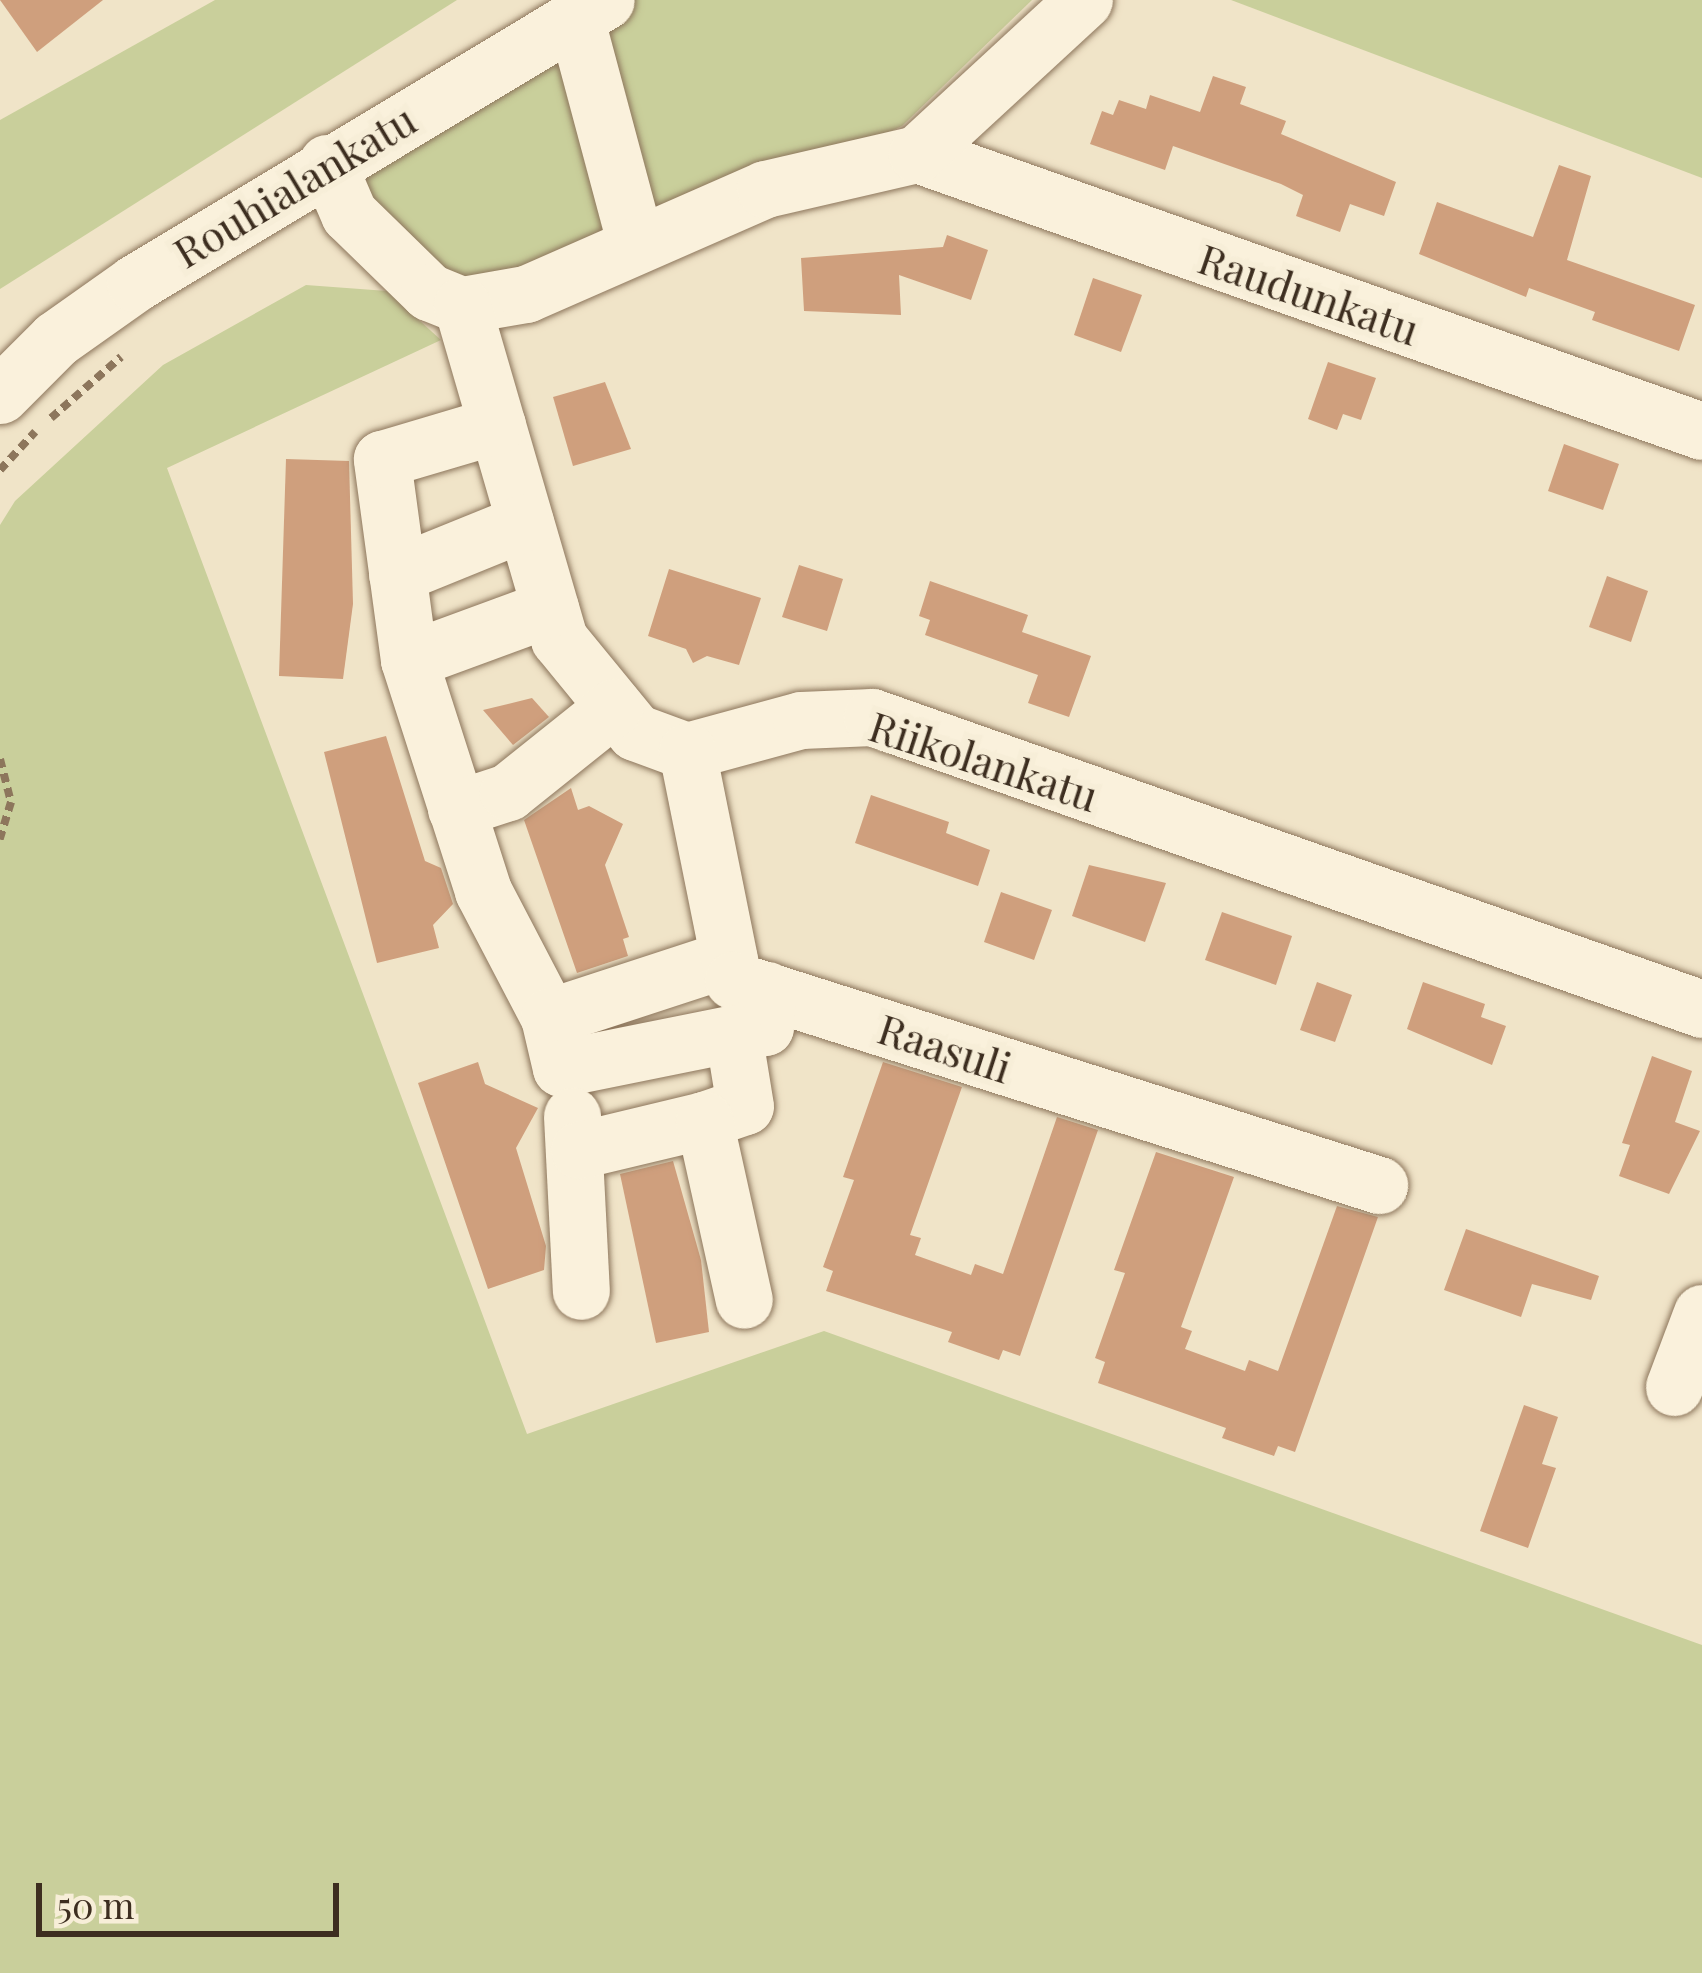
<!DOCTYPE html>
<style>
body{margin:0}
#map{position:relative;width:1702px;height:1973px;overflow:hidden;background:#f0e4c8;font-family:"Playfair Display",serif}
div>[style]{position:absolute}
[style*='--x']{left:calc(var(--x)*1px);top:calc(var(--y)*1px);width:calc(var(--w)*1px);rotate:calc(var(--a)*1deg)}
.green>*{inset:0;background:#c9cf9b}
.building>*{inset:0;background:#cf9f7d}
.path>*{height:8px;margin-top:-4px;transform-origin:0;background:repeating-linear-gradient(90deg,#8d765c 0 9px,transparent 0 15px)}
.roads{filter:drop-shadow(0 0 3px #8d765c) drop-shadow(0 0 3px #8d765c)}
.minor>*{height:57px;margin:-28.5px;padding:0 28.5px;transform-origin:28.5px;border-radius:28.5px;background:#faf1dc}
span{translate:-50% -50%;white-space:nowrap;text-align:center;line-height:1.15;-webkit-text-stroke:12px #f7eed8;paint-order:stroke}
.street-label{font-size:42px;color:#3d2e20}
.scale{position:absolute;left:36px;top:1883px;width:303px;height:54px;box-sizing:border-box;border:6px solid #3d2e20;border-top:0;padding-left:15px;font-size:36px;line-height:42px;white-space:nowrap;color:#3d2e20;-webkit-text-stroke:9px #f7eed8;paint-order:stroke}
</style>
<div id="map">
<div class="green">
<div style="clip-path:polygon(215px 0,457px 0,0 289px,0 120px)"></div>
<div style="clip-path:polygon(606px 0,1032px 0,902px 126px,765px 189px,462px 305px,327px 163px)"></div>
<div style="clip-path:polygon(1231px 0,1702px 0,1702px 178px)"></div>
<div style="clip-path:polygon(306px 285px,387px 291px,441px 340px,167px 468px,527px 1434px,824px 1331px,1702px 1645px,1702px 1973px,0 1973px,0 525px,15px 501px,163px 365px)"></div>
</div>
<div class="building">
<div style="clip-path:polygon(0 0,103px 0,37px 52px)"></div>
<div style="clip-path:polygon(1213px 76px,1246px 87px,1240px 104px,1286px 121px,1281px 134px,1396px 182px,1384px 216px,1350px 204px,1340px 232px,1296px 216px,1303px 195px,1281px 184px,1173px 146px,1165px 170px,1090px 144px,1102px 111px,1113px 115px,1119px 100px,1146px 109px,1150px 95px,1200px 112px)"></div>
<div style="clip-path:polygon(1559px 165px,1591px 176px,1567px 260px,1695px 305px,1679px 351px,1592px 320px,1595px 312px,1529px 288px,1526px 297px,1419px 254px,1437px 202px,1533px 237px)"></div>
<div style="clip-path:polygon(947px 235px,988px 250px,971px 300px,899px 275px,901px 315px,804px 311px,801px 258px,943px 247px)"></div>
<div style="clip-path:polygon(1093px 278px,1142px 295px,1121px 352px,1074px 335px)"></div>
<div style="clip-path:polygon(1328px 362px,1376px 378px,1361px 420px,1343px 414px,1337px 430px,1308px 419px)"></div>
<div style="clip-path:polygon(605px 382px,631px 449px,573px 466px,553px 397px)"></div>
<div style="clip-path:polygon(1564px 444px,1619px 464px,1603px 510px,1548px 491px)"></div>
<div style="clip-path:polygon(286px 459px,349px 461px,353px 604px,343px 679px,279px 676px)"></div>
<div style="clip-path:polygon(799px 565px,843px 579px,827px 631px,782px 617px)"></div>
<div style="clip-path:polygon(669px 569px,761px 598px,739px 665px,707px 656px,693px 663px,686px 649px,648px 636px)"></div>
<div style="clip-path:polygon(1607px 576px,1648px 591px,1631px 642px,1589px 627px)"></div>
<div style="clip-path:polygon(930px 581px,1028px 615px,1022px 632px,1091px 656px,1069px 717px,1028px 703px,1038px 675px,925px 635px,930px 620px,919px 616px)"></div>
<div style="clip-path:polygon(532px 698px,549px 717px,513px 745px,483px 710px)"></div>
<div style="clip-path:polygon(386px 736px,425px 861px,441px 868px,453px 904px,433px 925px,439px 948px,377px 963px,324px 752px)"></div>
<div style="clip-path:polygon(571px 788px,578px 810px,589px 806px,623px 824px,605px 865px,629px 937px,623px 939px,628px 956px,577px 973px,524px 820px)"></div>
<div style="clip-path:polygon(871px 795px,949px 822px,946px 833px,990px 850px,978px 886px,855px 843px)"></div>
<div style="clip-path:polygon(1089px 865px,1166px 883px,1145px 942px,1072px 916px)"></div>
<div style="clip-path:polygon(1001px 892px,1052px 910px,1034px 960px,984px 942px)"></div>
<div style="clip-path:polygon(1222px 912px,1292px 936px,1276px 985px,1205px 960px)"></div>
<div style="clip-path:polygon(1317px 982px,1352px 995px,1335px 1042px,1300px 1030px)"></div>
<div style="clip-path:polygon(1423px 982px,1485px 1004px,1481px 1017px,1506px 1026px,1492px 1065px,1407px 1029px)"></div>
<div style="clip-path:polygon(1652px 1056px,1692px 1071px,1675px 1122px,1700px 1131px,1669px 1194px,1619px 1176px,1630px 1145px,1622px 1143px)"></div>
<div style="clip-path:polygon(478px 1062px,485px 1084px,538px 1108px,516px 1148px,546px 1246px,544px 1270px,488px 1289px,418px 1083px)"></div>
<div style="clip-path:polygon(883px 1062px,962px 1087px,910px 1235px,921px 1238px,915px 1255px,971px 1275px,975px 1264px,1003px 1274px,1057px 1117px,1098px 1130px,1020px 1356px,1003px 1350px,999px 1360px,948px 1342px,952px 1332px,826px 1291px,833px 1271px,823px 1267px,854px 1180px,843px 1177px)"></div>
<div style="clip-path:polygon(1156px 1152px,1234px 1177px,1181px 1327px,1192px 1331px,1185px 1349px,1245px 1371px,1249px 1360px,1278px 1371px,1337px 1206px,1378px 1217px,1295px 1452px,1278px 1446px,1274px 1456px,1222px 1438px,1226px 1428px,1098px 1383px,1105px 1362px,1095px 1358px,1125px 1273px,1114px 1270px)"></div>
<div style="clip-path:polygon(673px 1161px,701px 1260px,709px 1332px,656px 1343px,620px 1174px)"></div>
<div style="clip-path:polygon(1466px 1229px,1599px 1276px,1591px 1300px,1532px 1284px,1521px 1317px,1444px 1290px)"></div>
<div style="clip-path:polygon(1524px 1405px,1558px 1417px,1542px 1464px,1556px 1468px,1528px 1548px,1480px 1531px)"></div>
</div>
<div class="path">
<div style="--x:51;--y:418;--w:93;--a:-41.1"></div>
<div style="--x:0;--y:470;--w:52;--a:-47.4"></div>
<div style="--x:0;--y:759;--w:44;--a:75.7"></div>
<div style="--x:11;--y:802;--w:39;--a:107"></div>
</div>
<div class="roads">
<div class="minor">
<div style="--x:575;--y:17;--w:235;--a:75"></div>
<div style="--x:917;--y:154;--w:832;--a:19.44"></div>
<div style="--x:327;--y:163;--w:56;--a:66.7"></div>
<div style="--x:349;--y:214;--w:112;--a:44.3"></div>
<div style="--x:429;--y:292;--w:35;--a:22"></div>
<div style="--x:462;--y:305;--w:65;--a:-9.8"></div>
<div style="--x:526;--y:294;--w:261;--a:-23.7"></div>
<div style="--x:765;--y:189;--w:156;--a:-13"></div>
<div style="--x:917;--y:154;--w:227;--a:-42.7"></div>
<div style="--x:462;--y:305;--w:348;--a:73.8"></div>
<div style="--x:559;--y:639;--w:120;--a:50.7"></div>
<div style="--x:635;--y:732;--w:55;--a:20.1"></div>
<div style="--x:687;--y:751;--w:118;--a:-15.2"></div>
<div style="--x:801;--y:720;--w:71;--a:-2.4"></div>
<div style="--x:872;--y:717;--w:880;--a:19.38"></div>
<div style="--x:0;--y:395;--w:79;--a:-45"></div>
<div style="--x:56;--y:339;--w:97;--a:-35.3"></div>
<div style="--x:135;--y:283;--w:549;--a:-31"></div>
<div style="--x:397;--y:574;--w:138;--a:-22.1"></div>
<div style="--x:550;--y:608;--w:150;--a:159.8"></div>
<div style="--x:409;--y:660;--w:243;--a:72.2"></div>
<div style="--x:483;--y:891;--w:142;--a:62.4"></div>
<div style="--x:549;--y:1017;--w:189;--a:-18.1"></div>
<div style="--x:409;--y:660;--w:203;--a:-97.7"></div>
<div style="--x:382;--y:459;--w:120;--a:-16.5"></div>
<div style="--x:687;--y:751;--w:234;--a:78.6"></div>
<div style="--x:733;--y:980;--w:678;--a:17.61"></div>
<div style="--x:456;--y:809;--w:55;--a:-18.1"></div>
<div style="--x:508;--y:792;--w:136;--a:-38.7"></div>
<div style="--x:549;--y:1017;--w:52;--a:76.8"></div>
<div style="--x:561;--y:1068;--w:208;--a:-11.4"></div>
<div style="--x:765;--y:1027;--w:37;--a:-87"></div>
<div style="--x:572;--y:1116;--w:175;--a:87.1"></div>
<div style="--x:704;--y:1120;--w:43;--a:-18.9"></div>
<div style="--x:745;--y:1106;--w:74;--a:-99.3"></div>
<div style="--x:579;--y:1150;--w:129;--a:-13.5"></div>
<div style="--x:704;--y:1120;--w:184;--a:77.5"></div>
<div style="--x:1674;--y:1387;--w:79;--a:-69.3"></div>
</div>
</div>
<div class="street-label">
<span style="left:294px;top:185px;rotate:-31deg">Rouhialankatu</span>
<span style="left:1309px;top:293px;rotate:19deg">Raudunkatu</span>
<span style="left:984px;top:760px;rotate:18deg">Riikolankatu</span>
<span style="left:945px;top:1047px;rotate:18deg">Raasuli</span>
</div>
<div class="scale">50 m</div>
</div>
